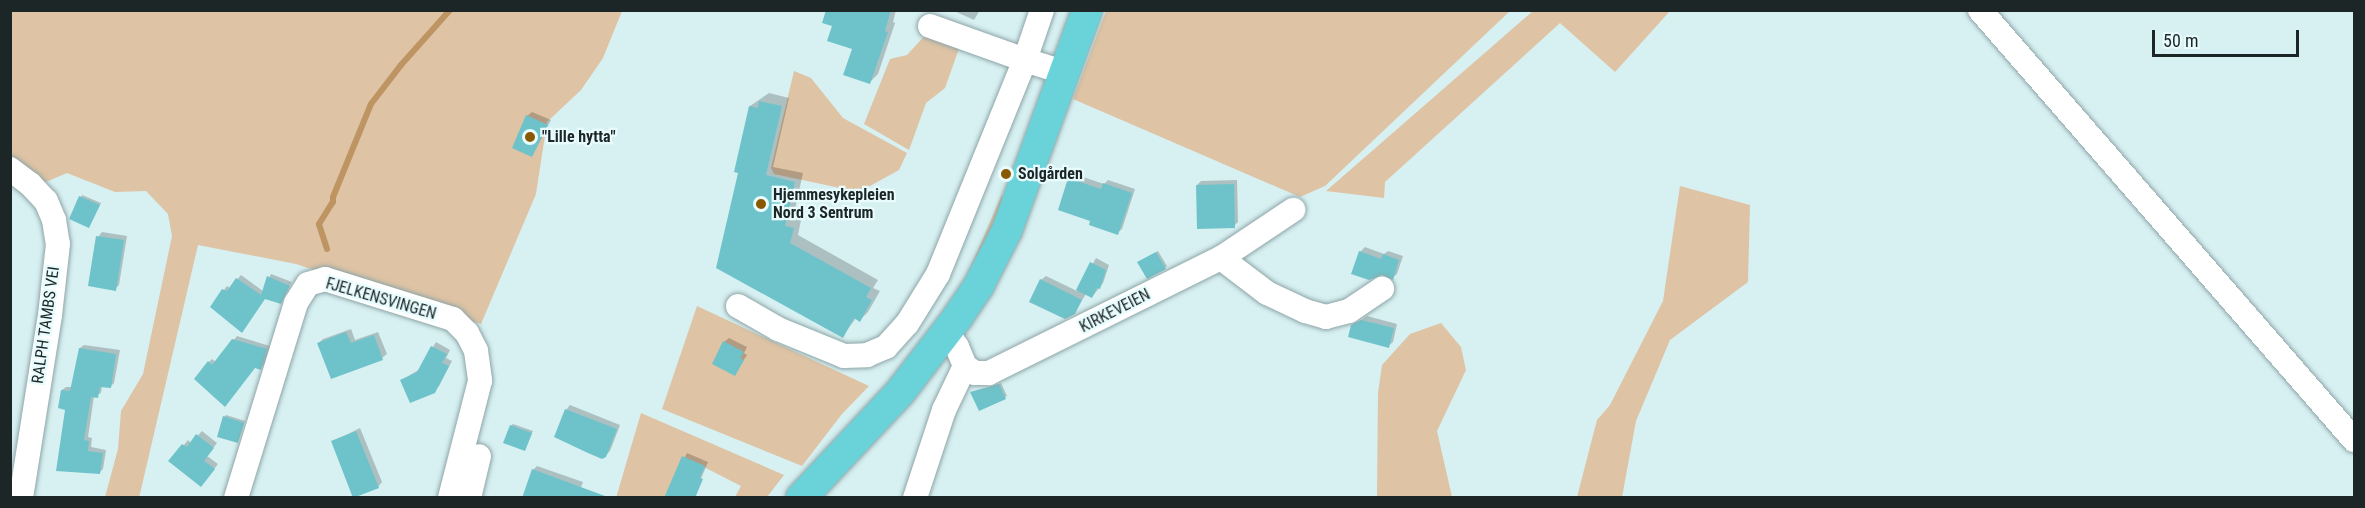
<!DOCTYPE html>
<meta charset="utf-8">
<style>
body{margin:0}
#map{position:relative;width:2365px;height:508px;overflow:hidden;background:#d7f0f2;font-family:"Roboto Condensed",sans-serif}
div>[style]{position:absolute}
[style*='--x']{left:calc(var(--x)*1px);top:calc(var(--y)*1px);width:calc(var(--w)*1px);rotate:calc(var(--a)*1deg)}
.green>*{inset:0;background:#dec3a4}
.shadow>*{inset:0;background:#0003}
.stream>*{height:6px;margin:-3px;padding:0 3px;transform-origin:3px;border-radius:3px;background:#be9462}
.building>*{inset:0;background:#6ec3ca}
.roads{filter:drop-shadow(0 0 2px #8ea5a7) drop-shadow(0 0 2px #8ea5a7)}
.minor>*{height:24px;margin:-12px;padding:0 12px;transform-origin:12px;border-radius:12px;background:#fff}
.major>*{height:30px;margin:-15px;padding:0 15px;transform-origin:15px;border-radius:15px;background:#69d3d9}
.dots>*{width:16px;height:16px;translate:-50% -50%;box-sizing:border-box;border:3px solid #e8fcfe;border-radius:50%}
span{translate:-50% -50%;white-space:nowrap;text-align:center;line-height:1.15;-webkit-text-stroke:4.5px #e8fcfe;paint-order:stroke}
.poi-label{font-size:16px;color:#1d2627;font-weight:700}
.left{translate:0 -50%;text-align:left}
.street-label{font-size:16px;color:#1d2627}
.frame{position:absolute;inset:0;border:12px solid #1d2627;pointer-events:none}
.scale{position:absolute;left:2152px;top:30px;width:147px;height:27px;box-sizing:border-box;border:3px solid #1d2627;border-top:0;padding-left:8px;font-size:18px;line-height:21px;white-space:nowrap;color:#1d2627;-webkit-text-stroke:4px #e8fcfe;paint-order:stroke}
</style>
<div id="map">
<div class="green">
<div style="clip-path:polygon(10px 11px,622px 11px,603px 58px,581px 90px,547px 122px,536px 194px,481px 324px,296px 264px,198px 245px,139px 498px,105px 497px,118px 449px,121px 411px,143px 374px,172px 236px,168px 214px,146px 191px,115px 192px,67px 173px,41px 184px,11px 163px)"></div>
<div style="clip-path:polygon(1106px 11px,1106px 10px,1510px 11px,1325px 186px,1300px 197px,1073px 99px)"></div>
<div style="clip-path:polygon(1533px 11px,1670px 11px,1615px 72px,1560px 23px,1385px 182px,1384px 198px,1326px 191px)"></div>
<div style="clip-path:polygon(928px 32px,961px 43px,945px 88px,926px 103px,909px 150px,864px 124px,890px 59px,907px 55px)"></div>
<div style="clip-path:polygon(794px 71px,811px 78px,843px 118px,907px 153px,899px 170px,859px 192px,774px 174px,771px 168px)"></div>
<div style="clip-path:polygon(1680px 186px,1750px 205px,1748px 282px,1670px 340px,1636px 421px,1622px 497px,1577px 497px,1597px 420px,1610px 405px,1663px 301px)"></div>
<div style="clip-path:polygon(1002px 194px,1002px 214px,961px 290px)"></div>
<div style="clip-path:polygon(697px 306px,869px 386px,842px 414px,802px 466px,662px 409px)"></div>
<div style="clip-path:polygon(1441px 323px,1461px 347px,1466px 370px,1437px 431px,1452px 497px,1377px 497px,1378px 393px,1382px 365px,1410px 334px)"></div>
<div style="clip-path:polygon(641px 413px,784px 475px,767px 497px,735px 497px,741px 486px,700px 465px,673px 497px,616px 498px)"></div>
</div>
<div class="shadow">
<div style="clip-path:polygon(827px 10px,896px 10px,893px 22px,895px 23px,878px 74px,870px 82px,854px 48px,834px 25px)"></div>
<div style="clip-path:polygon(952px 10px,980px 10px,974px 20px)"></div>
<div style="clip-path:polygon(769px 93px,789px 98px,773px 167px,803px 173px,793px 218px,801px 220px,798px 235px,878px 280px,873px 288px,880px 291px,868px 312px,860px 320px,856px 318px,842px 337px,740px 171px,750px 106px)"></div>
<div style="clip-path:polygon(532px 112px,551px 120px,532px 156px,527px 116px)"></div>
<div style="clip-path:polygon(1074px 174px,1104px 184px,1108px 180px,1135px 189px,1122px 229px,1117px 233px,1092px 220px,1070px 179px)"></div>
<div style="clip-path:polygon(1237px 180px,1238px 222px,1234px 226px,1197px 185px,1201px 181px)"></div>
<div style="clip-path:polygon(82px 195px,101px 203px,89px 226px,71px 218px)"></div>
<div style="clip-path:polygon(102px 232px,127px 236px,119px 285px,115px 289px,98px 237px)"></div>
<div style="clip-path:polygon(1365px 247px,1384px 254px,1388px 251px,1403px 256px,1397px 274px,1392px 278px,1360px 252px)"></div>
<div style="clip-path:polygon(1158px 251px,1167px 266px,1165px 268px,1140px 261px)"></div>
<div style="clip-path:polygon(1096px 258px,1109px 265px,1103px 283px,1092px 297px,1086px 294px,1074px 313px,1041px 280px,1046px 276px,1077px 291px)"></div>
<div style="clip-path:polygon(271px 274px,292px 282px,280px 302px,266px 297px,212px 307px,224px 290px,227px 286px,230px 288px,241px 275px,263px 291px)"></div>
<div style="clip-path:polygon(1367px 316px,1397px 324px,1393px 342px,1388px 346px,1353px 326px)"></div>
<div style="clip-path:polygon(351px 329px,355px 340px,378px 332px,387px 354px,382px 358px,319px 343px,323px 339px)"></div>
<div style="clip-path:polygon(237px 336px,270px 346px,264px 365px,260px 368px,255px 367px,228px 401px,209px 362px,212px 359px,216px 362px)"></div>
<div style="clip-path:polygon(729px 338px,747px 347px,744px 353px,747px 355px,735px 374px,724px 342px)"></div>
<div style="clip-path:polygon(436px 342px,450px 350px,446px 358px,452px 361px,439px 386px,434px 391px,402px 380px,420px 369px)"></div>
<div style="clip-path:polygon(84px 345px,120px 350px,114px 383px,110px 387px,102px 385px,101px 393px,94px 396px,88px 437px,92px 438px,91px 447px,106px 450px,103px 469px,99px 473px,58px 470px,67px 408px,62px 390px,66px 387px,72px 387px,80px 348px)"></div>
<div style="clip-path:polygon(1001px 383px,1007px 396px,1005px 397px,972px 393px)"></div>
<div style="clip-path:polygon(570px 405px,620px 425px,610px 451px,605px 456px,566px 410px)"></div>
<div style="clip-path:polygon(226px 415px,245px 421px,238px 442px,224px 417px)"></div>
<div style="clip-path:polygon(513px 424px,533px 431px,525px 450px,511px 426px)"></div>
<div style="clip-path:polygon(360px 428px,382px 482px,378px 487px,332px 442px)"></div>
<div style="clip-path:polygon(202px 431px,217px 443px,207px 456px,218px 464px,205px 481px,171px 461px,188px 440px,191px 443px)"></div>
<div style="clip-path:polygon(687px 453px,708px 462px,693px 498px,664px 498px)"></div>
<div style="clip-path:polygon(537px 466px,583px 482px,577px 498px,533px 470px)"></div>
</div>
<div class="stream">
<div style="--x:327;--y:249;--w:26;--a:-108"></div>
<div style="--x:319;--y:224;--w:26;--a:-58"></div>
<div style="--x:333;--y:202;--w:5;--a:-90"></div>
<div style="--x:333;--y:197;--w:100;--a:-67.8"></div>
<div style="--x:371;--y:104;--w:49;--a:-52.4"></div>
<div style="--x:401;--y:65;--w:74;--a:-48.3"></div>
</div>
<div class="building">
<div style="clip-path:polygon(826px 10px,891px 10px,885px 31px,888px 32px,870px 84px,843px 75px,852px 49px,827px 41px,832px 26px,822px 23px)"></div>
<div style="clip-path:polygon(759px 101px,782px 106px,766px 175px,795px 182px,785px 226px,794px 228px,790px 243px,871px 288px,866px 297px,872px 300px,860px 322px,854px 318px,843px 338px,716px 268px,738px 173px,734px 172px,749px 106px,758px 108px)"></div>
<div style="clip-path:polygon(526px 115px,548px 125px,532px 157px,512px 148px)"></div>
<div style="clip-path:polygon(1068px 178px,1101px 189px,1103px 183px,1132px 193px,1118px 235px,1089px 225px,1090px 221px,1058px 210px)"></div>
<div style="clip-path:polygon(1234px 184px,1235px 228px,1197px 229px,1196px 185px)"></div>
<div style="clip-path:polygon(79px 196px,100px 205px,89px 228px,69px 219px)"></div>
<div style="clip-path:polygon(96px 236px,124px 240px,116px 291px,88px 286px)"></div>
<div style="clip-path:polygon(1359px 251px,1381px 259px,1383px 254px,1399px 260px,1393px 280px,1382px 275px,1369px 280px,1351px 274px)"></div>
<div style="clip-path:polygon(1156px 252px,1166px 269px,1147px 279px,1137px 262px)"></div>
<div style="clip-path:polygon(1090px 262px,1106px 270px,1100px 289px,1097px 288px,1092px 298px,1076px 290px)"></div>
<div style="clip-path:polygon(267px 276px,290px 286px,281px 304px,265px 299px,242px 333px,210px 307px,222px 289px,227px 291px,236px 278px,261px 295px)"></div>
<div style="clip-path:polygon(1040px 279px,1082px 300px,1075px 314px,1065px 319px,1029px 302px)"></div>
<div style="clip-path:polygon(1361px 320px,1394px 328px,1389px 348px,1348px 337px,1351px 325px)"></div>
<div style="clip-path:polygon(346px 332px,351px 343px,374px 335px,383px 360px,331px 379px,317px 343px)"></div>
<div style="clip-path:polygon(232px 339px,267px 349px,261px 370px,255px 368px,225px 407px,194px 379px,208px 361px,212px 365px)"></div>
<div style="clip-path:polygon(723px 341px,744px 352px,740px 358px,744px 360px,735px 376px,712px 364px)"></div>
<div style="clip-path:polygon(431px 346px,447px 354px,442px 363px,449px 366px,435px 393px,410px 403px,400px 380px,417px 372px)"></div>
<div style="clip-path:polygon(79px 348px,116px 354px,111px 388px,100px 387px,98px 398px,91px 397px,84px 440px,89px 441px,88px 451px,103px 453px,100px 474px,56px 471px,65px 410px,58px 408px,61px 390px,70px 391px)"></div>
<div style="clip-path:polygon(999px 384px,1006px 399px,979px 411px,970px 392px)"></div>
<div style="clip-path:polygon(565px 409px,617px 429px,606px 457px,602px 459px,588px 453px,554px 437px)"></div>
<div style="clip-path:polygon(223px 416px,244px 423px,238px 443px,217px 437px)"></div>
<div style="clip-path:polygon(510px 425px,532px 433px,525px 451px,503px 443px)"></div>
<div style="clip-path:polygon(356px 431px,379px 488px,353px 498px,331px 441px)"></div>
<div style="clip-path:polygon(196px 434px,214px 448px,204px 461px,215px 469px,201px 487px,168px 461px,182px 444px,187px 447px)"></div>
<div style="clip-path:polygon(682px 456px,705px 466px,700px 478px,703px 479px,695px 498px,664px 498px)"></div>
<div style="clip-path:polygon(532px 469px,605px 496px,604px 498px,522px 498px)"></div>
</div>
<div class="roads">
<div class="minor">
<div style="--x:1980;--y:10;--w:570;--a:48.98"></div>
<div style="--x:930;--y:26;--w:101;--a:19.7"></div>
<div style="--x:1025;--y:60;--w:53;--a:-71.2"></div>
<div style="--x:10;--y:169;--w:25;--a:37"></div>
<div style="--x:30;--y:184;--w:23;--a:47"></div>
<div style="--x:46;--y:201;--w:21;--a:67"></div>
<div style="--x:54;--y:220;--w:24;--a:81"></div>
<div style="--x:58;--y:244;--w:71;--a:96.4"></div>
<div style="--x:50;--y:315;--w:185;--a:99"></div>
<div style="--x:1221;--y:258;--w:58;--a:37.3"></div>
<div style="--x:1267;--y:293;--w:42;--a:25.3"></div>
<div style="--x:1305;--y:311;--w:22;--a:16"></div>
<div style="--x:1326;--y:317;--w:24;--a:-15"></div>
<div style="--x:1349;--y:311;--w:40;--a:-34"></div>
<div style="--x:738;--y:306;--w:46;--a:29.9"></div>
<div style="--x:778;--y:329;--w:71;--a:22.2"></div>
<div style="--x:844;--y:356;--w:23;--a:-2"></div>
<div style="--x:867;--y:355;--w:21;--a:-23"></div>
<div style="--x:886;--y:347;--w:31;--a:-48"></div>
<div style="--x:907;--y:324;--w:59;--a:-58.2"></div>
<div style="--x:938;--y:274;--w:231;--a:-67.9"></div>
<div style="--x:1025;--y:60;--w:43;--a:17.6"></div>
<div style="--x:947;--y:332;--w:18;--a:56"></div>
<div style="--x:957;--y:347;--w:21;--a:67"></div>
<div style="--x:965;--y:366;--w:12;--a:35"></div>
<div style="--x:975;--y:373;--w:14;--a:0"></div>
<div style="--x:989;--y:373;--w:259;--a:-26.4"></div>
<div style="--x:1221;--y:258;--w:87;--a:-33.7"></div>
<div style="--x:236;--y:498;--w:204;--a:-72.9"></div>
<div style="--x:296;--y:303;--w:22;--a:-58"></div>
<div style="--x:308;--y:284;--w:18;--a:-16"></div>
<div style="--x:325;--y:279;--w:134;--a:17.4"></div>
<div style="--x:453;--y:319;--w:20;--a:45"></div>
<div style="--x:467;--y:333;--w:20;--a:63"></div>
<div style="--x:476;--y:351;--w:30;--a:82"></div>
<div style="--x:480;--y:381;--w:121;--a:104.4"></div>
<div style="--x:469;--y:498;--w:43;--a:-76.6"></div>
<div style="--x:915;--y:498;--w:93;--a:-71.8"></div>
<div style="--x:944;--y:410;--w:49;--a:-64.5"></div>
</div>
<div class="major">
<div style="--x:801;--y:498;--w:146;--a:-46.9"></div>
<div style="--x:901;--y:391;--w:92;--a:-52.5"></div>
<div style="--x:957;--y:318;--w:40;--a:-56"></div>
<div style="--x:979;--y:285;--w:62;--a:-63"></div>
<div style="--x:1007;--y:230;--w:234;--a:-70"></div>
</div>
</div>
<div class="dots">
<div style="left:530px;top:137px;background:#8a5702"></div>
<div style="left:1006px;top:174px;background:#8a5702"></div>
<div style="left:761px;top:204px;background:#8a5702"></div>
</div>
<div class="poi-label">
<span class="left" style="left:542px;top:137px">"Lille hytta"</span>
<span class="left" style="left:1018px;top:174px">Solgården</span>
<span class="left" style="left:773px;top:204px">Hjemmesykepleien<br>Nord 3 Sentrum</span>
</div>
<div class="street-label">
<span style="left:381px;top:299px;rotate:16deg">FJELKENSVINGEN</span>
<span style="left:1115px;top:311px;rotate:-27deg">KIRKEVEIEN</span>
<span style="left:46px;top:325px;rotate:-82deg">RALPH TAMBS VEI</span>
</div>
<div class="frame"></div>
<div class="scale">50 m</div>
</div>
